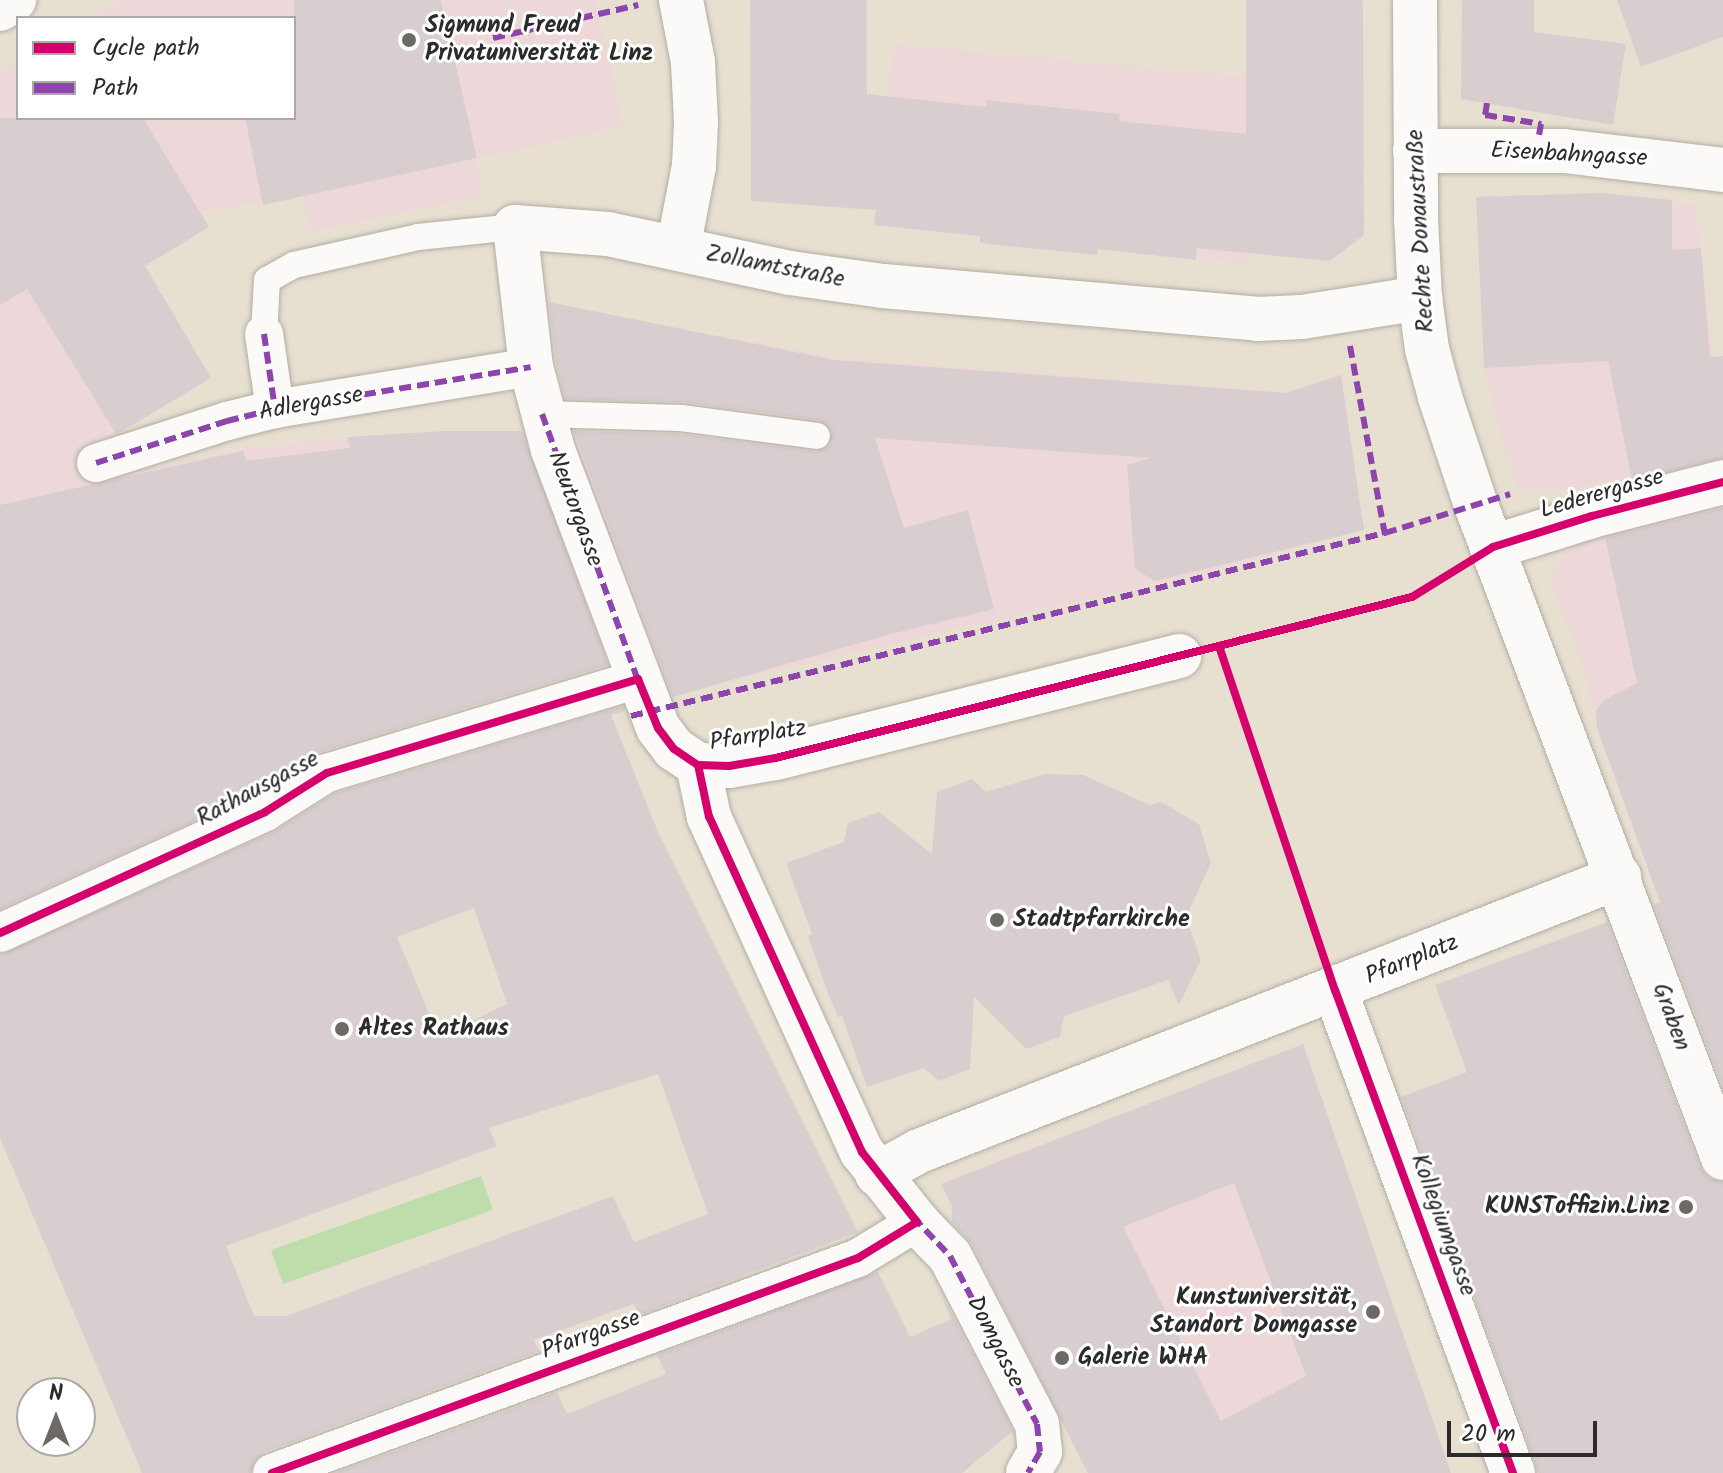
<!DOCTYPE html>
<meta charset="utf-8">
<style>
body{margin:0}
#map{position:relative;width:1723px;height:1473px;overflow:hidden;background:#e7e0d1;font-family:Kalam,sans-serif}
div>[style]{position:absolute}
[style*='--x']{left:calc(var(--x)*1px);top:calc(var(--y)*1px);width:calc(var(--w)*1px);rotate:calc(var(--a)*1deg)}
.built>*{inset:0;background:#eed7d8}
.green>*{inset:0;background:#bfdcab}
.building>*{inset:0;background:#d8ced0}
.roads{filter:drop-shadow(0 0 2px #b2aea4) drop-shadow(0 0 2px #b2aea4)}
.service>*{height:26px;margin:-13px;padding:0 13px;transform-origin:13px;border-radius:13px;background:#fbfaf8}
.pedestrian>*{height:38px;margin:-19px;padding:0 19px;transform-origin:19px;border-radius:19px;background:#fbfaf8}
.minor>*{height:44px;margin:-22px;padding:0 22px;transform-origin:22px;border-radius:22px;background:#fbfaf8}
.secondary>*{height:44px;margin:-22px;padding:0 22px;transform-origin:22px;border-radius:22px;background:#fbfaf8}
.primary>*{height:44px;margin:-22px;padding:0 22px;transform-origin:22px;border-radius:22px;background:#fbfaf8}
.quiet>*{height:6px;margin-top:-3px;transform-origin:0;background:repeating-linear-gradient(90deg,#8e44ad 0 12px,transparent 0 18px)}
.cycleway>*{height:8px;margin:-4px;padding:0 4px;transform-origin:4px;border-radius:4px;background:#d6006c}
.dots>*{width:22px;height:22px;translate:-50% -50%;box-sizing:border-box;border:4px solid #fff;border-radius:50%}
span{translate:-50% -50%;white-space:nowrap;text-align:center;line-height:1.15;-webkit-text-stroke:6px #fff;paint-order:stroke}
.poi-label{font-size:24px;color:#2b2b2b;font-weight:700}
.left{translate:0 -50%;text-align:left}
.right{translate:-100% -50%;text-align:right}
.street-label{font-size:24px;color:#2b2b2b}
.legend{position:absolute;left:16px;top:16px;width:280px;height:104px;box-sizing:border-box;background:#fff;border:2px solid #aaa;margin:0;padding:10px 14px;list-style:none;font-size:24px;color:#2b2b2b}
.legend li{display:flex;align-items:center;gap:16px;height:40px}
.legend b{width:40px;border:2px solid #aaa}
.north{position:absolute;left:16px;top:1377px;width:80px;height:80px;box-sizing:border-box;background:#fff;border:2px solid #aaa;border-radius:50%;rotate:0deg;font-size:22px;font-weight:700;line-height:32px;text-align:center;color:#2b2b2b}
.north::after{content:'';display:block;margin:auto;width:28px;height:36px;background:#6d6a65;clip-path:polygon(50% 0,100% 100%,50% 72%,0 100%)}
.scale{position:absolute;left:1447px;top:1421px;width:150px;height:36px;box-sizing:border-box;border:4px solid #2b2b2b;border-top:0;padding-left:10px;font-size:24px;line-height:28px;white-space:nowrap;color:#2b2b2b;-webkit-text-stroke:6px #fff;paint-order:stroke}
</style>
<div id="map">
<div class="built">
<div style="clip-path:polygon(121px 0,595px 0,623px 126px,475px 159px,483px 196px,311px 232px,303px 195px,201px 212px,209px 227px,146px 266px,211px 378px,117px 435px,96px 463px,98px 479px,243px 449px,348px 438px,527px 432px,607px 654px,354px 738px,254px 741px,279px 788px,0 917px,0 74px,18px 63px,18px 118px,294px 118px,294px 18px,91px 18px)"></div>
<div style="clip-path:polygon(894px 44px,1263px 79px,1248px 263px,874px 225px)"></div>
<div style="clip-path:polygon(1578px 193px,1695px 205px,1723px 432px,1633px 477px,1555px 491px,1518px 487px,1505px 450px,1484px 369px,1476px 197px)"></div>
<div style="clip-path:polygon(559px 306px,837px 358px,1289px 392px,1341px 374px,1364px 530px,1212px 570px,671px 695px,577px 454px,590px 437px,774px 440px,830px 450px,825px 425px,726px 402px,641px 391px,559px 387px)"></div>
<div style="clip-path:polygon(1723px 498px,1723px 1080px,1598px 728px,1582px 661px,1553px 588px,1553px 571px,1565px 551px,1602px 529px)"></div>
<div style="clip-path:polygon(1304px 1044px,1450px 1473px,1088px 1473px,942px 1182px)"></div>
</div>
<div class="green">
<div style="clip-path:polygon(481px 1176px,493px 1210px,283px 1284px,271px 1250px)"></div>
</div>
<div class="building">
<div style="clip-path:polygon(294px 0,441px 0,477px 158px,263px 205px,245px 118px,294px 118px)"></div>
<div style="clip-path:polygon(750px 0,867px 0,867px 94px,986px 107px,986px 100px,1052px 107px,1120px 114px,1119px 121px,1246px 134px,1246px 0,1363px 0,1364px 235px,1330px 261px,1197px 248px,1196px 260px,1098px 249px,1097px 255px,980px 243px,980px 236px,874px 225px,876px 210px,751px 201px)"></div>
<div style="clip-path:polygon(1462px 0,1534px 0,1534px 32px,1626px 44px,1613px 125px,1461px 99px)"></div>
<div style="clip-path:polygon(1617px 0,1723px 0,1723px 37px,1641px 67px)"></div>
<div style="clip-path:polygon(0 118px,143px 118px,209px 227px,145px 266px,211px 378px,119px 433px,116px 434px,27px 289px,0 305px)"></div>
<div style="clip-path:polygon(1602px 193px,1672px 200px,1672px 250px,1701px 248px,1710px 357px,1723px 356px,1723px 458px,1632px 480px,1608px 361px,1484px 368px,1476px 197px)"></div>
<div style="clip-path:polygon(549px 302px,834px 360px,1286px 393px,1341px 375px,1364px 530px,1155px 581px,1135px 569px,1127px 465px,1151px 458px,875px 438px,904px 528px,968px 510px,994px 609px,883px 636px,673px 697px,574px 431px,680px 434px,816px 452px,830px 445px,832px 431px,819px 420px,683px 402px,565px 399px,556px 362px)"></div>
<div style="clip-path:polygon(444px 431px,522px 431px,608px 665px,320px 752px,255px 793px,0 909px,0 505px,243px 451px,246px 461px,350px 448px,347px 437px)"></div>
<div style="clip-path:polygon(1723px 508px,1723px 1087px,1654px 905px,1660px 902px,1597px 728px,1596px 711px,1604px 700px,1637px 683px,1605px 538px)"></div>
<div style="clip-path:polygon(evenodd,623px 706px,625px 711px,611px 715px,658px 832px,858px 1232px,639px 1315px,634px 1304px,534px 1340px,539px 1351px,264px 1452px,255px 1460px,251px 1473px,142px 1473px,0 1138px,0 955px,274px 832px,336px 793px,623px 706px,474px 908px,507px 1004px,439px 1037px,397px 937px,474px 908px,623px 706px,658px 1074px,708px 1214px,634px 1242px,613px 1196px,286px 1316px,254px 1316px,226px 1246px,497px 1146px,489px 1128px,658px 1074px)"></div>
<div style="clip-path:polygon(1045px 774px,1083px 775px,1150px 805px,1161px 802px,1199px 824px,1211px 863px,1186px 917px,1201px 960px,1179px 1005px,1168px 980px,1064px 1016px,1060px 1037px,1026px 1049px,974px 997px,970px 1069px,939px 1081px,924px 1068px,867px 1087px,842px 1016px,838px 1017px,827px 991px,808px 936px,812px 934px,786px 863px,844px 842px,848px 823px,879px 812px,932px 854px,937px 792px,972px 779px,986px 792px)"></div>
<div style="clip-path:polygon(1607px 922px,1700px 1167px,1708px 1178px,1723px 1182px,1723px 1473px,1539px 1473px,1401px 1097px,1467px 1072px,1435px 985px)"></div>
<div style="clip-path:polygon(evenodd,1303px 1044px,1451px 1473px,1088px 1473px,972px 1244px,952px 1222px,952px 1207px,941px 1184px,1303px 1044px,1234px 1183px,1306px 1376px,1221px 1421px,1123px 1227px,1234px 1183px)"></div>
<div style="clip-path:polygon(878px 1272px,910px 1337px,951px 1319px,943px 1297px,1013px 1431px,962px 1473px,336px 1473px,557px 1392px,567px 1414px,666px 1374px,657px 1355px)"></div>
</div>
<div class="roads">
<div class="service">
<div style="--x:264;--y:334;--w:54;--a:-86.8"></div>
<div style="--x:267;--y:280;--w:31;--a:-29"></div>
<div style="--x:294;--y:265;--w:127;--a:-12.7"></div>
<div style="--x:418;--y:237;--w:98;--a:-5.9"></div>
<div style="--x:542;--y:414;--w:139;--a:1.6"></div>
<div style="--x:681;--y:418;--w:137;--a:7.5"></div>
</div>
<div class="pedestrian">
<div style="--x:264;--y:334;--w:76;--a:81.7"></div>
<div style="--x:96;--y:463;--w:138;--a:-17.8"></div>
<div style="--x:227;--y:421;--w:49;--a:-14"></div>
<div style="--x:275;--y:409;--w:259;--a:-9.3"></div>
<div style="--x:0;--y:933;--w:291;--a:-24.5"></div>
<div style="--x:265;--y:812;--w:73;--a:-32.2"></div>
<div style="--x:327;--y:773;--w:325;--a:-16.8"></div>
<div style="--x:272;--y:1473;--w:624;--a:-20.15"></div>
<div style="--x:858;--y:1258;--w:69;--a:-31.4"></div>
</div>
<div class="minor">
<div style="--x:1415;--y:151;--w:149;--a:0"></div>
<div style="--x:1564;--y:151;--w:160;--a:6.8"></div>
<div style="--x:678;--y:249;--w:85;--a:-79.1"></div>
<div style="--x:694;--y:166;--w:44;--a:-87.4"></div>
<div style="--x:696;--y:122;--w:60;--a:-92.9"></div>
<div style="--x:693;--y:62;--w:63;--a:-101"></div>
<div style="--x:1493;--y:547;--w:104;--a:-17.4"></div>
<div style="--x:1592;--y:516;--w:135;--a:-14.5"></div>
<div style="--x:698;--y:765;--w:29;--a:-146"></div>
<div style="--x:674;--y:749;--w:26;--a:-127"></div>
<div style="--x:658;--y:728;--w:297;--a:-110.7"></div>
<div style="--x:553;--y:450;--w:86;--a:-104.8"></div>
<div style="--x:531;--y:367;--w:141;--a:-96.5"></div>
<div style="--x:515;--y:227;--w:93;--a:4.3"></div>
<div style="--x:608;--y:234;--w:186;--a:12.1"></div>
<div style="--x:790;--y:273;--w:94;--a:8"></div>
<div style="--x:883;--y:286;--w:375;--a:5"></div>
<div style="--x:1257;--y:319;--w:45;--a:-2.5"></div>
<div style="--x:1302;--y:317;--w:120;--a:-9.1"></div>
<div style="--x:698;--y:765;--w:53;--a:78.1"></div>
<div style="--x:709;--y:817;--w:368;--a:65.5"></div>
<div style="--x:862;--y:1152;--w:89;--a:51.8"></div>
<div style="--x:917;--y:1222;--w:47;--a:45.9"></div>
<div style="--x:950;--y:1256;--w:189;--a:62.6"></div>
<div style="--x:1037;--y:1424;--w:28;--a:84"></div>
<div style="--x:1040;--y:1452;--w:24;--a:120"></div>
<div style="--x:698;--y:765;--w:31;--a:2"></div>
<div style="--x:729;--y:766;--w:48;--a:-9.7"></div>
<div style="--x:776;--y:758;--w:416;--a:-14.2"></div>
<div style="--x:1335;--y:990;--w:515;--a:69.77"></div>
<div style="--x:877;--y:1174;--w:48;--a:-28.7"></div>
<div style="--x:919;--y:1151;--w:752;--a:-21.38"></div>
</div>
<div class="secondary">
<div style="--x:1415;--y:0;--w:219;--a:89.7"></div>
<div style="--x:1416;--y:219;--w:79;--a:87.1"></div>
<div style="--x:1420;--y:298;--w:51;--a:82.2"></div>
<div style="--x:1427;--y:349;--w:50;--a:74.8"></div>
<div style="--x:1440;--y:397;--w:114;--a:71.6"></div>
<div style="--x:1476;--y:505;--w:698;--a:69.28"></div>
</div>
<div class="primary">
<div style="--x:0;--y:9;--w:17;--a:-33"></div>
</div>
</div>
<div class="quiet">
<div style="--x:493;--y:38;--w:149;--a:-12.8"></div>
<div style="--x:1487;--y:103;--w:12;--a:99"></div>
<div style="--x:1485;--y:115;--w:57;--a:9.1"></div>
<div style="--x:1541;--y:124;--w:11;--a:100"></div>
<div style="--x:264;--y:334;--w:76;--a:81.7"></div>
<div style="--x:1350;--y:346;--w:198;--a:79.5"></div>
<div style="--x:542;--y:414;--w:286;--a:70.2"></div>
<div style="--x:96;--y:463;--w:138;--a:-17.8"></div>
<div style="--x:227;--y:421;--w:49;--a:-14"></div>
<div style="--x:275;--y:409;--w:259;--a:-9.3"></div>
<div style="--x:631;--y:716;--w:776;--a:-13.64"></div>
<div style="--x:1385;--y:533;--w:131;--a:-17.3"></div>
<div style="--x:913;--y:1217;--w:54;--a:46.5"></div>
<div style="--x:950;--y:1256;--w:189;--a:62.6"></div>
<div style="--x:1037;--y:1424;--w:28;--a:84"></div>
<div style="--x:1040;--y:1452;--w:24;--a:120"></div>
</div>
<div class="cycleway">
<div style="--x:1219;--y:646;--w:363;--a:71.4"></div>
<div style="--x:1335;--y:990;--w:515;--a:69.77"></div>
<div style="--x:698;--y:765;--w:31;--a:2"></div>
<div style="--x:729;--y:766;--w:48;--a:-9.7"></div>
<div style="--x:776;--y:758;--w:656;--a:-14.21"></div>
<div style="--x:1412;--y:597;--w:95;--a:-31.7"></div>
<div style="--x:1493;--y:547;--w:104;--a:-17.4"></div>
<div style="--x:1592;--y:516;--w:135;--a:-14.5"></div>
<div style="--x:0;--y:933;--w:291;--a:-24.5"></div>
<div style="--x:265;--y:812;--w:73;--a:-32.2"></div>
<div style="--x:327;--y:773;--w:325;--a:-16.8"></div>
<div style="--x:638;--y:679;--w:53;--a:67.8"></div>
<div style="--x:658;--y:728;--w:26;--a:53"></div>
<div style="--x:674;--y:749;--w:29;--a:34"></div>
<div style="--x:272;--y:1473;--w:624;--a:-20.15"></div>
<div style="--x:858;--y:1258;--w:69;--a:-31.4"></div>
<div style="--x:917;--y:1222;--w:89;--a:-128.2"></div>
<div style="--x:862;--y:1152;--w:368;--a:-114.5"></div>
<div style="--x:709;--y:817;--w:53;--a:-101.9"></div>
</div>
<div class="dots">
<div style="left:409px;top:40px;background:#6d6a65"></div>
<div style="left:997px;top:920px;background:#6d6a65"></div>
<div style="left:342px;top:1029px;background:#6d6a65"></div>
<div style="left:1686px;top:1207px;background:#6d6a65"></div>
<div style="left:1373px;top:1312px;background:#6d6a65"></div>
<div style="left:1062px;top:1358px;background:#6d6a65"></div>
</div>
<div class="poi-label">
<span class="left" style="left:425px;top:40px">Sigmund Freud<br>Privatuniversität Linz</span>
<span class="left" style="left:1013px;top:920px">Stadtpfarrkirche</span>
<span class="left" style="left:358px;top:1029px">Altes Rathaus</span>
<span class="right" style="left:1670px;top:1207px">KUNSToffizin.Linz</span>
<span class="right" style="left:1357px;top:1312px">Kunstuniversität,<br>Standort Domgasse</span>
<span class="left" style="left:1078px;top:1358px">Galerie WHA</span>
</div>
<div class="street-label">
<span style="left:1569px;top:155px;rotate:3deg">Eisenbahngasse</span>
<span style="left:1421px;top:231px;rotate:-93deg">Rechte Donaustraße</span>
<span style="left:775px;top:267px;rotate:11deg">Zollamtstraße</span>
<span style="left:311px;top:404px;rotate:-10deg">Adlergasse</span>
<span style="left:1602px;top:494px;rotate:-16deg">Lederergasse</span>
<span style="left:575px;top:509px;rotate:70deg">Neutorgasse</span>
<span style="left:758px;top:736px;rotate:-9deg">Pfarrplatz</span>
<span style="left:258px;top:789px;rotate:-28deg">Rathausgasse</span>
<span style="left:1412px;top:960px;rotate:-22deg">Pfarrplatz</span>
<span style="left:1671px;top:1017px;rotate:70deg">Graben</span>
<span style="left:1443px;top:1225px;rotate:70deg">Kollegiumgasse</span>
<span style="left:591px;top:1335px;rotate:-20deg">Pfarrgasse</span>
<span style="left:995px;top:1342px;rotate:63deg">Domgasse</span>
</div>
<ul class="legend">
<li><b style="height:10px;background:#d6006c"></b>Cycle path</li>
<li><b style="height:10px;background:#8e44ad"></b>Path</li>
</ul>
<div class="north">N</div>
<div class="scale">20 m</div>
</div>
